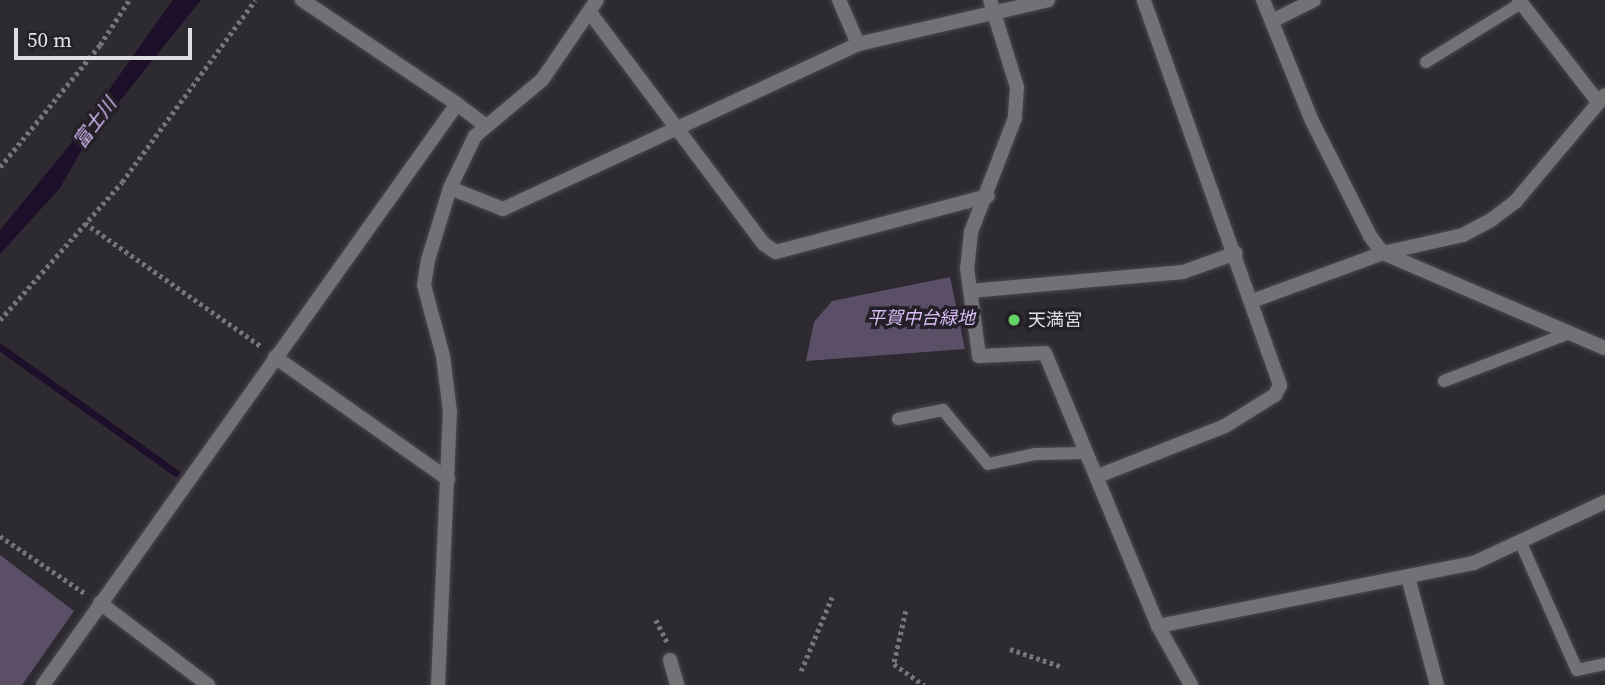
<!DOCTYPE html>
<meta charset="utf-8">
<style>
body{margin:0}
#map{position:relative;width:1605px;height:685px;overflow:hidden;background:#2e2a32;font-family:"Source Serif 4","Noto Sans JP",serif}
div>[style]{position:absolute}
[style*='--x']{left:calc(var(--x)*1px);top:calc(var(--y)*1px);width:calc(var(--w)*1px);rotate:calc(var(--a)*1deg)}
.green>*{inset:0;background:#5a4f66}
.water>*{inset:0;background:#1d0e29}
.stream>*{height:7px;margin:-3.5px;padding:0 3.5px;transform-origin:3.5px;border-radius:3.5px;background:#1d0e29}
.path>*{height:4.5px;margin-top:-2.25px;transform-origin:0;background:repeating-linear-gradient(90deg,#78747b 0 3.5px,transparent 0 7px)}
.roads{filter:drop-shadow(0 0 2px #4b474e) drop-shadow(0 0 2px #4b474e)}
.lane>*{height:12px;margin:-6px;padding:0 6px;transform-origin:6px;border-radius:6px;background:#727175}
.street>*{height:14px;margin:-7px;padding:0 7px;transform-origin:7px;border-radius:7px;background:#727175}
.dots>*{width:19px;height:19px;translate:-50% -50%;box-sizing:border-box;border:4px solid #242028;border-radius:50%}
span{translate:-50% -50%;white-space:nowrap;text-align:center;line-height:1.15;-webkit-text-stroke:7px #242028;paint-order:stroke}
.park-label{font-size:18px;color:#dabdf7;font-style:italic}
.poi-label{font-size:18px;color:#e1dfe4}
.left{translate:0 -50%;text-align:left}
.water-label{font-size:19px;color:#d3b6f0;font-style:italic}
.scale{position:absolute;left:14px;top:28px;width:178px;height:32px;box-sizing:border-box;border:4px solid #e1dfe4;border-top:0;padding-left:9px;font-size:21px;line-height:24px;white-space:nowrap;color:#e1dfe4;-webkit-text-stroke:5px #242028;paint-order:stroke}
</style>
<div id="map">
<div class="green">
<div style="clip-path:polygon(950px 277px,965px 349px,806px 361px,814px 322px,832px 301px)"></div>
<div style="clip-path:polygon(0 555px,74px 611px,22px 685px,0 685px)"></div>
</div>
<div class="water">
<div style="clip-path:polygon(173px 0,201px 0,85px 144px,60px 188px,0 254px,0 230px,69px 146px)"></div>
</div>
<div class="stream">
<div style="--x:0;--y:347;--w:216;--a:35.6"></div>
</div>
<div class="path">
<div style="--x:0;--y:167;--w:158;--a:-50.7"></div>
<div style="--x:100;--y:45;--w:54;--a:-57.2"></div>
<div style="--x:85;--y:223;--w:216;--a:35"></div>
<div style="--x:0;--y:320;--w:184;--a:-48.5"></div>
<div style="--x:122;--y:182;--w:225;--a:-53.8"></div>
<div style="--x:0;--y:536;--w:104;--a:34"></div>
<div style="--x:906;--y:611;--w:54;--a:102.8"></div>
<div style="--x:894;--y:664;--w:37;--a:35"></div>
<div style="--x:656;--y:620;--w:25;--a:63"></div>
<div style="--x:1010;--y:649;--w:56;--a:18.8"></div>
<div style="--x:801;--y:671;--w:80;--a:-67.3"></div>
</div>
<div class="roads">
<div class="lane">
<div style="--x:1426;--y:62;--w:112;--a:-31.8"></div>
<div style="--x:1444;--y:381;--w:134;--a:-21"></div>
<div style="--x:898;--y:419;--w:46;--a:-11.3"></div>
<div style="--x:943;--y:410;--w:70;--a:50.2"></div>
<div style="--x:988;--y:464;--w:49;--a:-11.8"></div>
<div style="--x:1036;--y:454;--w:51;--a:-1.1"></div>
<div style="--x:1520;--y:541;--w:141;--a:66.2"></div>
<div style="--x:1577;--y:670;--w:29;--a:-12"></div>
</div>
<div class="street">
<div style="--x:839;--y:0;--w:48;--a:66.6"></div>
<div style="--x:990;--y:0;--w:91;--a:72.8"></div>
<div style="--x:1017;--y:87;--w:31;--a:94"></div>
<div style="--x:1015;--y:118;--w:122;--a:111.1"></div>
<div style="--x:971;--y:232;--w:36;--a:96"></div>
<div style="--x:967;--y:268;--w:89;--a:82.2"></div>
<div style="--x:979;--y:356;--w:66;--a:-2.6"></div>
<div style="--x:1045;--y:353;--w:295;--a:67.5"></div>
<div style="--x:1158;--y:626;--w:68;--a:60.8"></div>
<div style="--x:1263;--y:0;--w:131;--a:68"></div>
<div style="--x:1312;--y:121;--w:129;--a:63.2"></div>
<div style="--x:1370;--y:236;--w:21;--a:53"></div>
<div style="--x:1383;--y:253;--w:241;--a:23.2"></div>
<div style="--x:1519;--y:0;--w:130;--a:52.2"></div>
<div style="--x:591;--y:14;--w:288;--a:53.1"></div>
<div style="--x:764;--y:244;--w:14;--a:34"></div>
<div style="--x:776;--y:252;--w:219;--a:-14.8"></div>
<div style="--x:1272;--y:21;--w:47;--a:-26.6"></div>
<div style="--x:457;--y:104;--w:35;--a:37"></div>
<div style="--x:450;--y:188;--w:57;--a:21.6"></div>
<div style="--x:503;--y:209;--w:391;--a:-24.9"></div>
<div style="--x:858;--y:44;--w:195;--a:-13"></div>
<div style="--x:970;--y:291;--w:214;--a:-5.1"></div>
<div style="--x:1183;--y:272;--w:56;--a:-19.7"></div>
<div style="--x:1252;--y:301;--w:140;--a:-20.1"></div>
<div style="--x:1383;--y:253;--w:82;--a:-12.7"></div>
<div style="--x:1463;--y:235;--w:32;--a:-28"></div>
<div style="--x:1491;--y:220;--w:31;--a:-37"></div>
<div style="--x:1516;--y:201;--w:138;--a:-50"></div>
<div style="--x:275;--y:357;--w:212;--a:35.2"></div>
<div style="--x:1098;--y:476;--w:136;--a:-21.5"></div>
<div style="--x:1225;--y:426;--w:59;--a:-31.8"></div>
<div style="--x:1275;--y:395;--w:11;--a:-63"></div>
<div style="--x:1280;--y:385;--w:408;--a:-109.5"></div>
<div style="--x:1408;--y:577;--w:112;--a:75"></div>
<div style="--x:100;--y:603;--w:136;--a:37.2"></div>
<div style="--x:1158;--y:626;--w:322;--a:-11.3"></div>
<div style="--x:1474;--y:563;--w:145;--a:-25"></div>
<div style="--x:670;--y:660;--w:26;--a:74"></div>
<div style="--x:43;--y:685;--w:713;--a:-54.53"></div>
<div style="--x:457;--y:104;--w:187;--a:-146.1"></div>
<div style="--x:438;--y:685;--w:273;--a:-87.5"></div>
<div style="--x:450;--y:412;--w:56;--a:-97.1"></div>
<div style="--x:443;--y:356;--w:73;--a:-105"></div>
<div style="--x:424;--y:285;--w:25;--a:-81"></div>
<div style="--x:428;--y:260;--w:75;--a:-73"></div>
<div style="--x:450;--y:188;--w:58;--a:-64.3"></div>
<div style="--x:475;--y:136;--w:87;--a:-39.9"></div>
<div style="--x:542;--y:80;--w:97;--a:-55.5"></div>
</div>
</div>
<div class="dots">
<div style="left:1014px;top:320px;background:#65d467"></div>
</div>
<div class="park-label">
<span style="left:921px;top:318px">平賀中台緑地</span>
</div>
<div class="poi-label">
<span class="left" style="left:1028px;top:320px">天満宮</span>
</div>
<div class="water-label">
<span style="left:95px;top:123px;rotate:-53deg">富士川</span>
</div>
<div class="scale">50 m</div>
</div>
